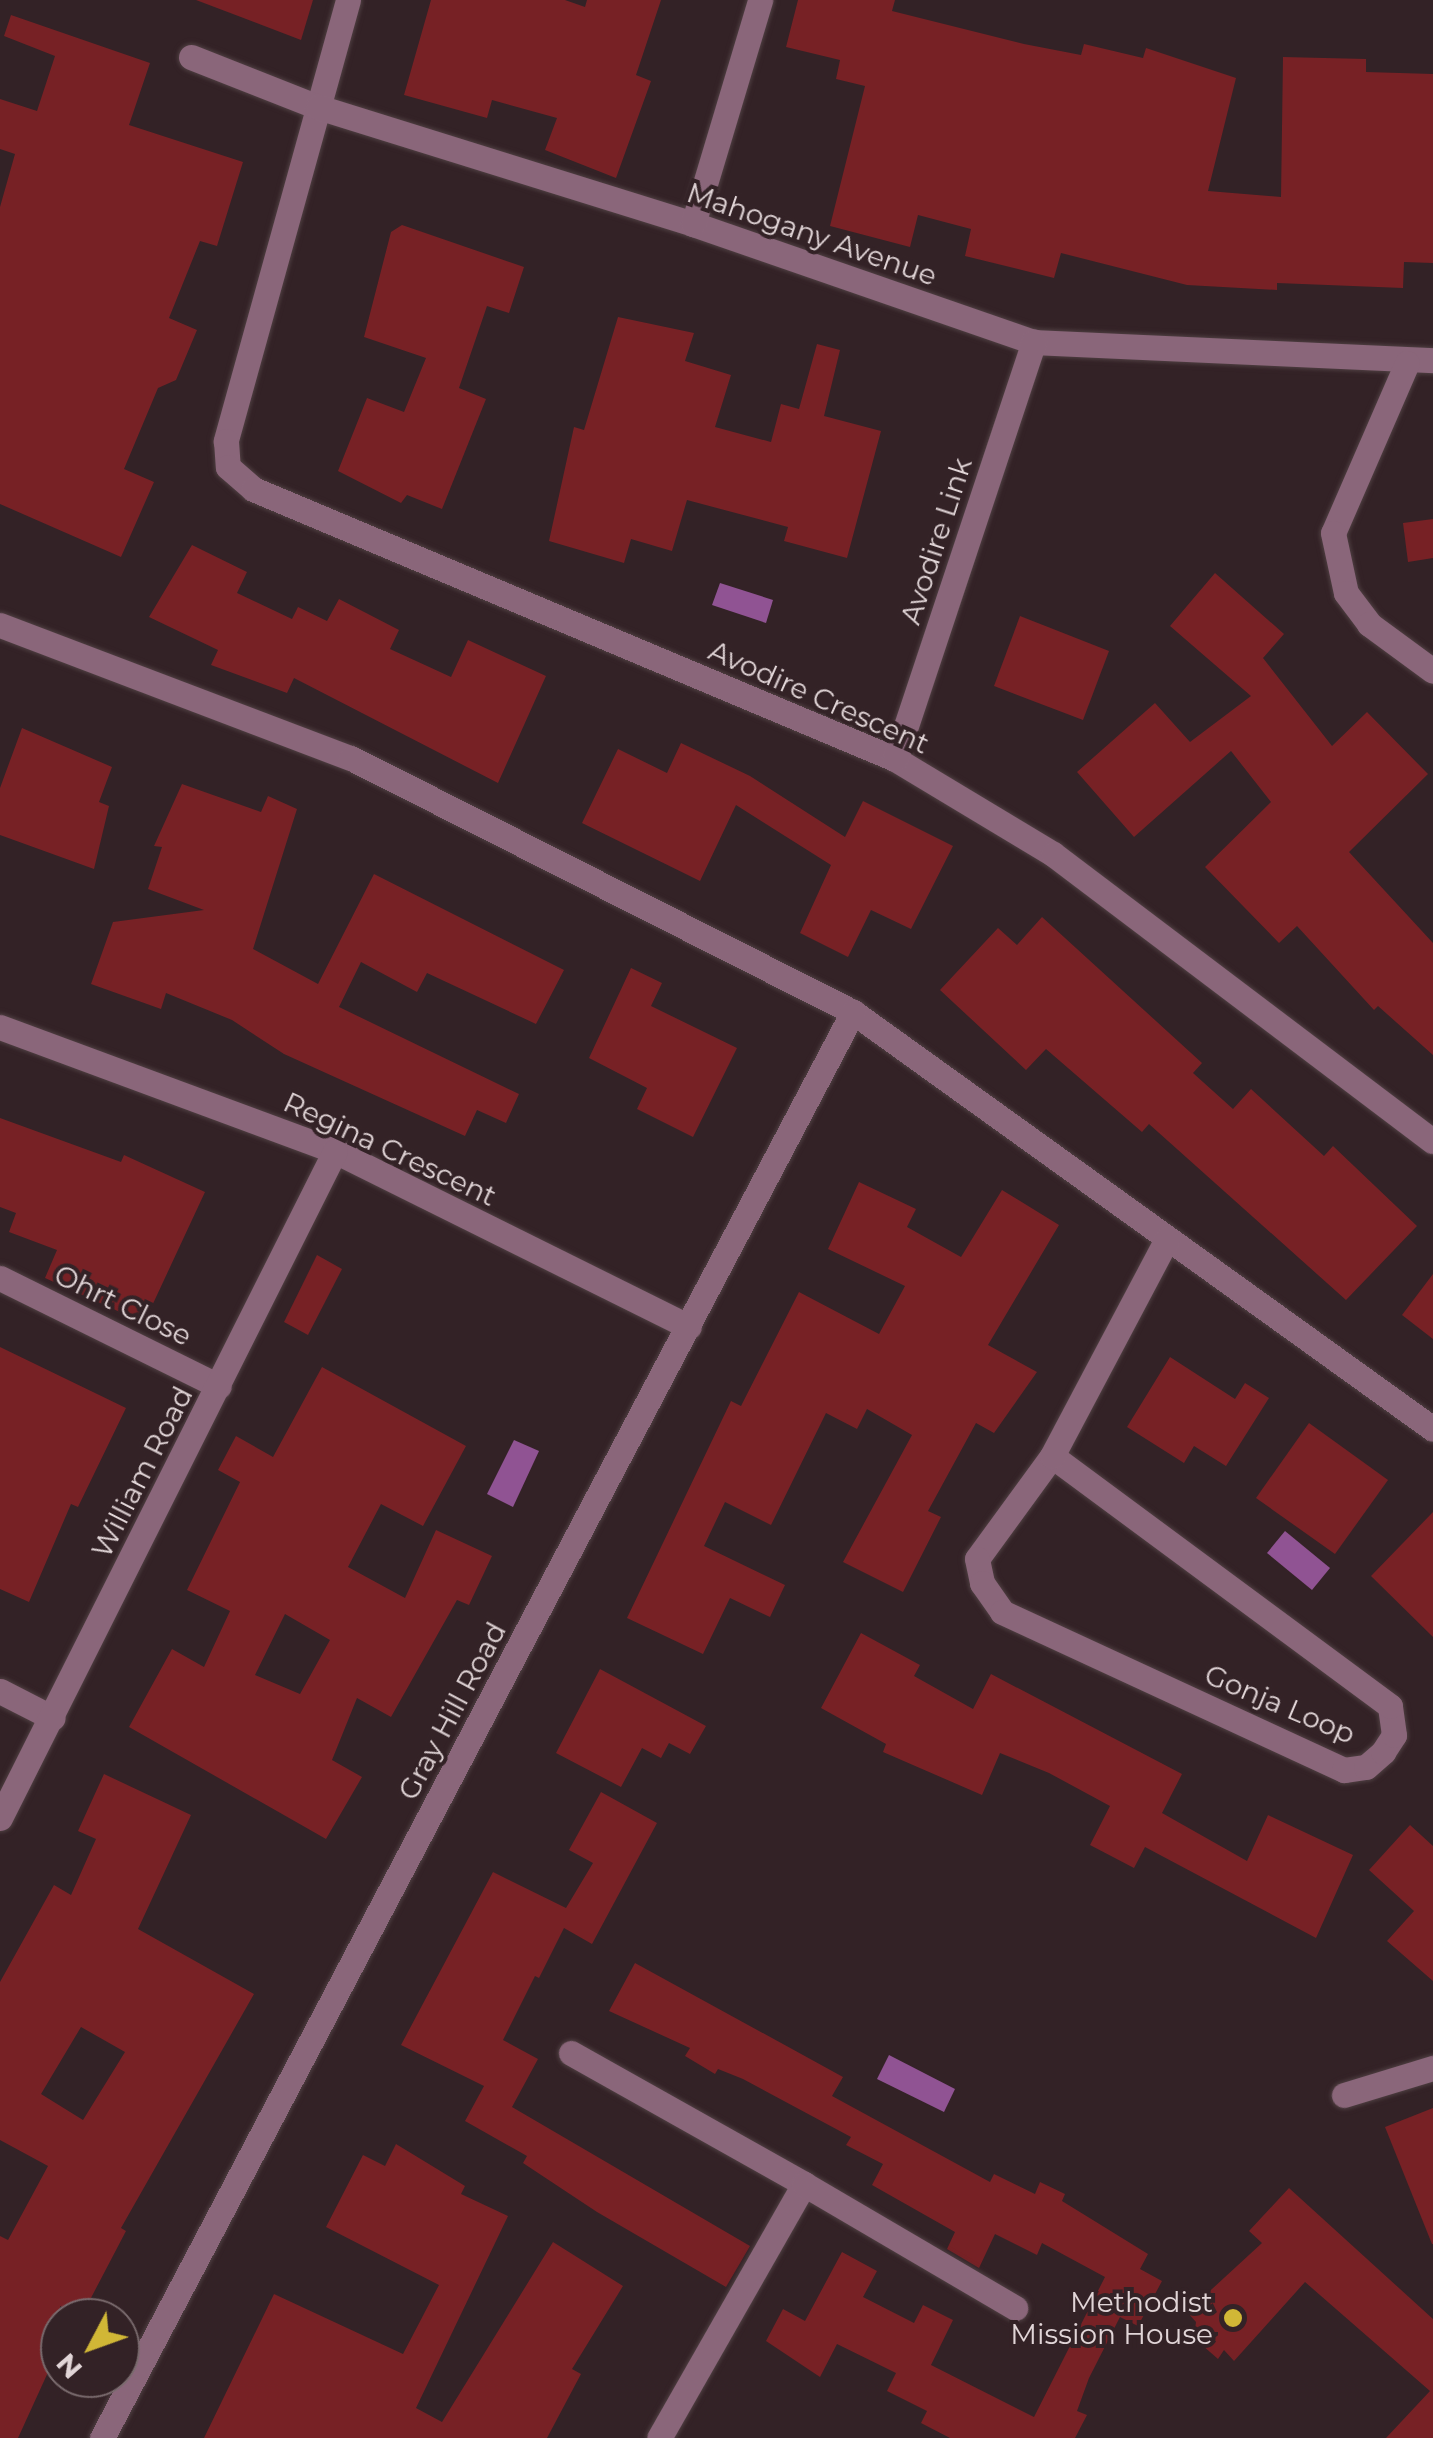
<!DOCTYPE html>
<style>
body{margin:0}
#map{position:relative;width:1433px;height:2438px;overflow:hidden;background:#332226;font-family:Montserrat,sans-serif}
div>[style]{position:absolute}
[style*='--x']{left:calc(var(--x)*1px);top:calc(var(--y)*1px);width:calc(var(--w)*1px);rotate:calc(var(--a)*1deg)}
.water>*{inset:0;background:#905393}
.building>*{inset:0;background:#772125}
.roads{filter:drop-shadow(0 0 2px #4f3f42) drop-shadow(0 0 2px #4f3f42)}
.minor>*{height:25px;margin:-12.5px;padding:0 12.5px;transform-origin:12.5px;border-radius:12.5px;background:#8a667a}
.dots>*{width:28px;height:28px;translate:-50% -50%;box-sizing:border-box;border:5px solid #332226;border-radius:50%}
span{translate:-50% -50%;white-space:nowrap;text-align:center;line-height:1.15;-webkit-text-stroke:8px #332226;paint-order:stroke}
.street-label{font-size:28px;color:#e1d5d7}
.poi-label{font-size:28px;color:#e1d5d7}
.right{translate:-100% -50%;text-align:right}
.north{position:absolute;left:40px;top:2298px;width:100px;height:100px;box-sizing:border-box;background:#332226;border:2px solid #796a6d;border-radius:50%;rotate:229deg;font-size:28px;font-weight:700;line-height:40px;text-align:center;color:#e1d5d7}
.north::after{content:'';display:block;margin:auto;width:35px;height:45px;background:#d1b736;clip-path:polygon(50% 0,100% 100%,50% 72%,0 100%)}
</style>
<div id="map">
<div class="water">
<div style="clip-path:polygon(720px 583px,773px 600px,766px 623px,712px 605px)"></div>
<div style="clip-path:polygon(514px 1440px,539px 1451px,513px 1507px,487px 1494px)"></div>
<div style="clip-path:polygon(1285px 1531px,1330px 1568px,1312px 1590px,1267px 1553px)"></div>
<div style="clip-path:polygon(889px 2055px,955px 2089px,944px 2112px,877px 2079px)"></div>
</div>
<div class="building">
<div style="clip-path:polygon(196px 0,313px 0,301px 40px)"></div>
<div style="clip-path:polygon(431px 0,565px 0,585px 7px,587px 0,661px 0,636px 75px,651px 81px,616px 178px,545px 150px,557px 118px,492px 100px,487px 118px,404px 95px)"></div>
<div style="clip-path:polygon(798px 0,895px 0,892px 11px,1024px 44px,1081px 55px,1084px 44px,1143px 58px,1146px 48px,1236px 78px,1208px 191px,1281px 197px,1283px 57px,1366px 59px,1366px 72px,1433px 74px,1433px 263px,1404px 262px,1403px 288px,1277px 283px,1277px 290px,1187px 285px,1061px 253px,1054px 278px,965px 256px,971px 229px,918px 215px,910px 247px,830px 226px,865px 86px,836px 79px,840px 60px,786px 47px)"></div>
<div style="clip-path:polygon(11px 15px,150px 63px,129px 125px,243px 162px,217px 246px,200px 241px,169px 318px,197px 330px,176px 380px,158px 388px,124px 469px,154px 482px,121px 557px,0 504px,0 207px,15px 154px,0 149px,0 99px,37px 111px,55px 56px,4px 36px)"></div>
<div style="clip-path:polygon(402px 225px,524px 267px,509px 313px,487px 306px,459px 388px,486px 399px,442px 509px,407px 495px,401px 503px,338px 471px,367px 398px,404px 412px,426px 358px,364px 337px,391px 232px)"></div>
<div style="clip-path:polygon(618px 317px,694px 333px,685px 361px,731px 375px,715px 427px,771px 442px,781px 404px,799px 409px,817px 344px,840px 350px,824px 416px,881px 431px,847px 558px,784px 541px,788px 527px,687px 500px,672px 551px,631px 539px,624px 563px,549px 541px,574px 427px,584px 430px)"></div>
<div style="clip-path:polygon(1433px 519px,1433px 558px,1408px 562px,1403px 523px)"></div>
<div style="clip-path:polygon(192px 545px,247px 572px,237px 593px,292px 619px,298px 607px,327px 621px,339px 599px,399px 630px,390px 649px,451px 677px,468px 640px,546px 676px,498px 783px,294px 678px,287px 693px,211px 665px,218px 650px,149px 617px)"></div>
<div style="clip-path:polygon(1215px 573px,1284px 634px,1263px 658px,1332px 746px,1367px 712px,1428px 774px,1349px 852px,1433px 943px,1433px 1055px,1378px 1006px,1374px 1010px,1297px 926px,1279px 943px,1205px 867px,1271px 802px,1231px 751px,1134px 837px,1077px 772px,1155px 703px,1190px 742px,1251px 696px,1170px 626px)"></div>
<div style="clip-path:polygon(1020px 616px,1109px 651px,1083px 720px,994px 686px)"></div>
<div style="clip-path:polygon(22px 728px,112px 767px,99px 802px,109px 806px,94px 869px,0 835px,0 788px)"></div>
<div style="clip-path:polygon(681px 743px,750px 776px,845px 837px,863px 801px,953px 846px,911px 929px,871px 910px,848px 957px,800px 933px,831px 865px,736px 805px,700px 881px,582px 823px,618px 749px,667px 773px)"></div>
<div style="clip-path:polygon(182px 784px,261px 812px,268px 796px,297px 809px,253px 949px,318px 984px,374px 874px,564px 970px,536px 1024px,427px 973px,417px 992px,361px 962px,339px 1007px,519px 1094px,506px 1123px,477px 1110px,465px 1136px,284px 1054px,232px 1020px,166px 993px,161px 1009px,91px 984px,113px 922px,204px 910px,148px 889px,162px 847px,154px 846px)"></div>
<div style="clip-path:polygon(1042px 917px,1202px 1063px,1193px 1073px,1233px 1109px,1251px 1089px,1324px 1156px,1333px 1146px,1417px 1226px,1346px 1300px,1149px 1124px,1142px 1132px,1046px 1049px,1026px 1070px,940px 990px,998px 928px,1017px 945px)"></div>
<div style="clip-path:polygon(631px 968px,662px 983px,651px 1006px,737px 1048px,693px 1137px,637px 1109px,647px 1088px,589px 1058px)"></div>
<div style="clip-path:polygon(0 1118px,121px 1162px,124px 1155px,205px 1192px,144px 1323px,45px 1278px,57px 1250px,9px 1232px,16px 1213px,0 1207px)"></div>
<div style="clip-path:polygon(859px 1182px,916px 1209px,907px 1227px,961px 1257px,1002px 1190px,1059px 1225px,988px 1345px,1037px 1372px,994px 1433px,976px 1423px,928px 1511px,941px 1517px,903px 1592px,843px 1562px,912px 1435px,867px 1409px,857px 1429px,826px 1413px,771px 1525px,725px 1502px,704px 1546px,785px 1585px,770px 1617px,730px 1598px,703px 1654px,627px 1618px,731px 1401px,741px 1406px,799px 1292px,879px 1334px,905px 1286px,828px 1249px)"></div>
<div style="clip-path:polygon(317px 1255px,342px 1269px,308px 1335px,284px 1322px)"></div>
<div style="clip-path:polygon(1433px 1274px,1433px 1339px,1402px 1315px)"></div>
<div style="clip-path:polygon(0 1347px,126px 1408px,78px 1507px,71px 1504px,29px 1602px,0 1589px)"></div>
<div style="clip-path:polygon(1170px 1357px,1235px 1399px,1245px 1383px,1269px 1398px,1226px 1466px,1194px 1446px,1184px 1463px,1127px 1427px)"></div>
<div style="clip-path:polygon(evenodd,322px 1367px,466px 1446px,423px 1526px,381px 1504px,348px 1567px,405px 1598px,436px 1530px,492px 1556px,469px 1605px,457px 1600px,391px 1717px,357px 1698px,332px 1760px,362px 1777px,326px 1839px,129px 1727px,172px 1649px,204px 1667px,230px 1611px,187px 1590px,240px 1482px,218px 1470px,236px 1436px,273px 1457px,322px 1367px,285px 1614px,330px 1640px,300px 1694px,255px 1675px,285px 1614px)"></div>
<div style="clip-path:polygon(1309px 1423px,1388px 1480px,1335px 1554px,1256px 1498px)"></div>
<div style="clip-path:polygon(1433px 1512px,1433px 1637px,1371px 1576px)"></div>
<div style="clip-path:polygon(861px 1633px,920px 1665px,914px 1676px,973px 1709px,991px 1674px,1182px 1774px,1162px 1813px,1247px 1861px,1268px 1815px,1353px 1855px,1316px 1938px,1145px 1847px,1134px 1868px,1090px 1845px,1110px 1806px,1049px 1773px,1000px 1753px,982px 1795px,883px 1752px,886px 1744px,821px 1708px)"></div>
<div style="clip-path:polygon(600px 1669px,706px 1726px,690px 1754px,669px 1743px,661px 1758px,642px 1748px,621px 1787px,556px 1753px)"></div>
<div style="clip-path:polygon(evenodd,104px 1774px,191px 1815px,138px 1929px,254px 1994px,121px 2228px,126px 2231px,81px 2317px,60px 2306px,60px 2346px,18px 2438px,0 2438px,0 2236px,8px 2240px,48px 2166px,0 2140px,0 1982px,54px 1885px,71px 1895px,96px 1839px,78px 1831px,104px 1774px,81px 2027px,125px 2052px,83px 2120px,41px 2094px,81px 2027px)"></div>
<div style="clip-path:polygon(601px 1792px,657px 1823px,592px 1944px,564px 1928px,539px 1978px,535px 1976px,503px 2040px,538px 2059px,512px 2107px,750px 2246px,726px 2287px,597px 2212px,523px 2163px,527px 2156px,465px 2121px,484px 2086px,401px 2045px,493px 1872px,566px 1908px,593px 1863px,569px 1850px)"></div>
<div style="clip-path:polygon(1410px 1825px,1433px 1846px,1433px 1981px,1387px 1941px,1414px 1911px,1369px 1870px)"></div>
<div style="clip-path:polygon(635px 1963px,843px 2077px,832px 2096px,990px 2182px,994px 2174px,1035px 2194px,1040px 2182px,1065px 2194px,1062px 2201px,1148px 2254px,1140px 2269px,1162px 2281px,1138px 2326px,1120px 2317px,1089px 2378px,1077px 2411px,1087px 2415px,1075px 2438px,950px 2438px,921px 2423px,927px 2411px,887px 2391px,896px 2373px,837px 2344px,820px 2377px,766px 2341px,783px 2309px,805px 2321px,842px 2252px,877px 2271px,863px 2297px,914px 2323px,923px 2305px,953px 2320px,931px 2365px,1034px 2417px,1105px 2277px,1042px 2243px,1037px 2255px,995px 2234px,979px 2268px,947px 2249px,955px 2232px,872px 2185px,883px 2164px,846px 2145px,851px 2137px,743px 2079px,718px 2069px,715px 2074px,685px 2056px,690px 2048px,609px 2011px)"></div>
<div style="clip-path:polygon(1433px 2108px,1433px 2244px,1432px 2244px,1385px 2127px)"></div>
<div style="clip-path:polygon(396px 2144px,465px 2186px,461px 2194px,508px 2216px,416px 2408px,442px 2422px,553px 2242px,623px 2286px,572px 2369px,581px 2374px,547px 2438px,204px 2438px,274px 2294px,403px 2354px,439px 2285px,326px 2227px,363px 2155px,385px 2166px)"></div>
<div style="clip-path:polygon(1289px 2188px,1433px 2319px,1433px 2438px,1386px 2438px,1430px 2391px,1305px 2282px,1234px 2361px,1224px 2350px,1218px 2359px,1194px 2338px,1196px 2322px,1187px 2312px,1262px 2243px,1249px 2231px)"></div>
</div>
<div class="roads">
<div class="minor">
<div style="--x:348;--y:0;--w:458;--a:105.5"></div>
<div style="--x:226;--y:441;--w:26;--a:86"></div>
<div style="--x:228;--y:467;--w:33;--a:41"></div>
<div style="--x:253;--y:489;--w:696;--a:22.81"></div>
<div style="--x:895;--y:759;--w:184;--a:31"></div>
<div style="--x:1053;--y:854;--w:476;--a:37.1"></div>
<div style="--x:191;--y:57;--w:136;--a:21.5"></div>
<div style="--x:318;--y:107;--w:393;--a:17.3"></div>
<div style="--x:693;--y:224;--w:361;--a:19.1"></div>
<div style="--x:1034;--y:342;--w:399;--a:2.6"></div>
<div style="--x:693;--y:224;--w:234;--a:-73.3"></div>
<div style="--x:1407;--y:363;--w:185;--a:113.5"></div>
<div style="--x:1333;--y:533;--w:61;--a:77.8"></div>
<div style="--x:1346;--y:593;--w:39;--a:53"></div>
<div style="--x:1369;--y:624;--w:79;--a:36.3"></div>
<div style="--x:0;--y:625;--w:375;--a:20.8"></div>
<div style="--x:351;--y:758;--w:563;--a:26.84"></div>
<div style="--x:853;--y:1012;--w:714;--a:35.71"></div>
<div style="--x:895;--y:759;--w:440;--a:-71.6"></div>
<div style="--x:0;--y:1027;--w:357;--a:20.3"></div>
<div style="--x:335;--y:1151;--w:395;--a:26.4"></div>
<div style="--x:0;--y:1278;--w:244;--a:26.3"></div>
<div style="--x:1052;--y:1456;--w:127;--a:126.1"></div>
<div style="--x:977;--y:1559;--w:25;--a:78"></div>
<div style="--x:982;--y:1583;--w:35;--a:55"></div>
<div style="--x:1002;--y:1612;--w:377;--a:24.8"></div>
<div style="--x:1344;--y:1770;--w:22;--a:-8"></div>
<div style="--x:1366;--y:1767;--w:23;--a:-41"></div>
<div style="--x:1383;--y:1752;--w:20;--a:-57"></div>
<div style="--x:1394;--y:1735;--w:29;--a:-98"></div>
<div style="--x:1390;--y:1706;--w:420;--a:-143.5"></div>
<div style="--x:1052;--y:1456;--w:246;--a:-62.1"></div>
<div style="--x:0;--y:1691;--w:59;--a:27"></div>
<div style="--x:0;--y:1818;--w:746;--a:-63.33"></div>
<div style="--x:571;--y:2053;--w:267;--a:29.3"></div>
<div style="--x:804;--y:2184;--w:292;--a:119.7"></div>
<div style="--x:1344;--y:2095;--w:93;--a:-16.9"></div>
<div style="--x:804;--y:2184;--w:245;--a:30.4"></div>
<div style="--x:102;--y:2438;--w:1612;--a:-62.23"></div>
</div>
</div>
<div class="dots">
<div style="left:1233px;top:2318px;background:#d1b736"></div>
</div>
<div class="street-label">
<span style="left:812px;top:234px;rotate:19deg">Mahogany Avenue</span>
<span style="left:936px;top:541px;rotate:-72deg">Avodire Link</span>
<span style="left:819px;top:697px;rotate:24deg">Avodire Crescent</span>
<span style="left:390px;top:1149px;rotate:25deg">Regina Crescent</span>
<span style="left:123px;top:1305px;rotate:26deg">Ohrt Close</span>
<span style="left:142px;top:1472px;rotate:-63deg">William Road</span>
<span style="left:1280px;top:1704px;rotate:23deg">Gonja Loop</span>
<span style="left:452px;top:1711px;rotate:-62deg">Gray Hill Road</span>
</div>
<div class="poi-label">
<span class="right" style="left:1213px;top:2318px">Methodist<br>Mission House</span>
</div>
<div class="north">N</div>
</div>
